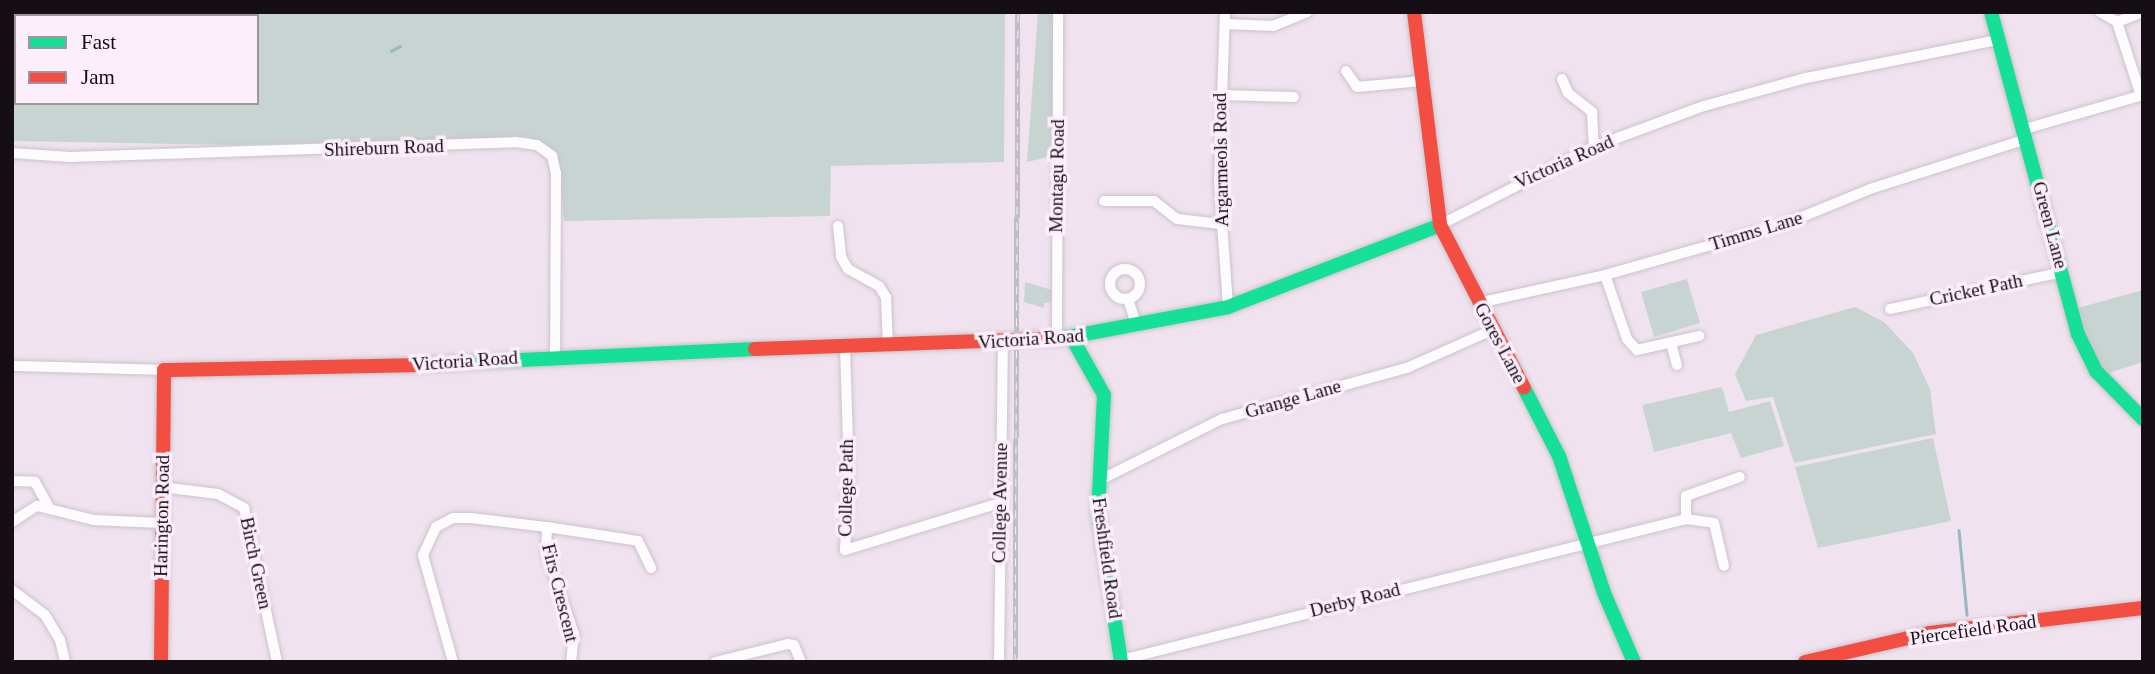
<!DOCTYPE html>
<style>
body{margin:0}
#map{position:relative;width:2155px;height:674px;overflow:hidden;background:#f0e3ef;font-family:Georgia,serif}
div>[style]{position:absolute}
[style*='--x']{left:calc(var(--x)*1px);top:calc(var(--y)*1px);width:calc(var(--w)*1px);rotate:calc(var(--a)*1deg)}
.green>*{inset:0;background:#c8d4d1}
.stream>*{height:2.5px;margin:-1.25px;padding:0 1.25px;transform-origin:1.25px;border-radius:1.25px;background:#9ab8bf}
.roads{filter:drop-shadow(0 0 2px #ccc2cb) drop-shadow(0 0 2px #ccc2cb)}
.street>*{height:10px;margin:-5px;padding:0 5px;transform-origin:5px;border-radius:5px;background:#fdfbfd}
.street>.ring{margin:-5px;padding:0;box-sizing:content-box;background:none;border:10px solid #fdfbfd;border-radius:50%}
.fast>*{height:14px;margin:-7px;padding:0 7px;transform-origin:7px;border-radius:7px;background:#16e098}
.jam>*{height:14px;margin:-7px;padding:0 7px;transform-origin:7px;border-radius:7px;background:#f24e42}
.rail>*{height:5px;margin-top:-2.5px;transform-origin:0;background:repeating-linear-gradient(90deg,#fdeefb 0 8px,#c0bec0 0 16px);box-sizing:border-box;border-block:2px solid #c0bec0}
span{translate:-50% -50%;white-space:nowrap;text-align:center;line-height:1.15;-webkit-text-stroke:7px #fdeefb;paint-order:stroke}
.street-label{font-size:19px;color:#160e15}
.frame{position:absolute;inset:0;border:14px solid #160e15;pointer-events:none}
.legend{position:absolute;left:14px;top:14px;width:245px;height:91px;box-sizing:border-box;background:#fdeefb;border:2px solid #a1949f;margin:0;padding:9px 12px;list-style:none;font-size:21px;color:#160e15}
.legend li{display:flex;align-items:center;gap:14px;height:35px}
.legend b{width:35px;border:2px solid #a1949f}
</style>
<div id="map">
<div class="green">
<div style="clip-path:polygon(evenodd,12px 12px,1005px 12px,1004px 162px,831px 166px,830px 216px,564px 221px,558px 153px,527px 137px,239px 145px,12px 141px,12px 12px,16px 16px,257px 16px,257px 103px,16px 103px,16px 16px)"></div>
<div style="clip-path:polygon(1038px 12px,1058px 12px,1053px 143px,1048px 157px,1027px 162px)"></div>
<div style="clip-path:polygon(1687px 279px,1700px 323px,1654px 337px,1641px 292px)"></div>
<div style="clip-path:polygon(1025px 282px,1052px 290px,1051px 302px,1044px 303px,1044px 308px,1024px 302px)"></div>
<div style="clip-path:polygon(2143px 290px,2143px 362px,2109px 373px,2091px 353px,2078px 308px)"></div>
<div style="clip-path:polygon(1855px 307px,1884px 322px,1913px 353px,1930px 389px,1936px 434px,1794px 463px,1773px 397px,1746px 401px,1735px 374px,1756px 335px)"></div>
<div style="clip-path:polygon(1722px 387px,1729px 412px,1770px 401px,1784px 446px,1741px 458px,1731px 433px,1654px 452px,1642px 405px)"></div>
<div style="clip-path:polygon(1933px 438px,1951px 521px,1818px 548px,1795px 467px)"></div>
</div>
<div class="stream">
<div style="--x:35;--y:15;--w:3;--a:-90"></div>
<div style="--x:391;--y:51;--w:10;--a:-29"></div>
<div style="--x:1959;--y:530;--w:85;--a:84.6"></div>
</div>
<div class="roads">
<div class="street">
<div style="--x:1225;--y:12;--w:171;--a:92"></div>
<div style="--x:1219;--y:183;--w:124;--a:85.8"></div>
<div style="--x:2100;--y:12;--w:20;--a:30"></div>
<div style="--x:2117;--y:22;--w:78;--a:72"></div>
<div style="--x:2117;--y:22;--w:28;--a:-21"></div>
<div style="--x:1225;--y:24;--w:48;--a:2.4"></div>
<div style="--x:1273;--y:26;--w:37;--a:-22"></div>
<div style="--x:1346;--y:71;--w:19;--a:55"></div>
<div style="--x:1357;--y:87;--w:65;--a:-5.3"></div>
<div style="--x:1562;--y:79;--w:15;--a:67"></div>
<div style="--x:1568;--y:93;--w:31;--a:38"></div>
<div style="--x:1592;--y:112;--w:35;--a:87"></div>
<div style="--x:1219;--y:95;--w:75;--a:1.5"></div>
<div style="--x:2025;--y:129;--w:123;--a:-16.1"></div>
<div style="--x:12;--y:153;--w:58;--a:3.9"></div>
<div style="--x:70;--y:157;--w:445;--a:-1.9"></div>
<div style="--x:515;--y:142;--w:22;--a:8"></div>
<div style="--x:537;--y:145;--w:19;--a:36"></div>
<div style="--x:552;--y:156;--w:17;--a:77"></div>
<div style="--x:556;--y:173;--w:183;--a:90.3"></div>
<div style="--x:1104;--y:201;--w:50;--a:0"></div>
<div style="--x:1154;--y:201;--w:29;--a:38"></div>
<div style="--x:1177;--y:219;--w:44;--a:6.5"></div>
<div style="--x:1440;--y:225;--w:172;--a:-27"></div>
<div style="--x:1593;--y:147;--w:118;--a:-20.3"></div>
<div style="--x:1704;--y:106;--w:106;--a:-15.4"></div>
<div style="--x:1806;--y:78;--w:196;--a:-11.2"></div>
<div style="--x:838;--y:226;--w:31;--a:84"></div>
<div style="--x:841;--y:257;--w:14;--a:60"></div>
<div style="--x:848;--y:269;--w:35;--a:29"></div>
<div style="--x:879;--y:286;--w:13;--a:58"></div>
<div style="--x:886;--y:297;--w:49;--a:87.7"></div>
<div class="ring" style="left:1110px;top:269px;width:20px;height:20px"></div>
<div style="--x:1605;--y:275;--w:68;--a:71"></div>
<div style="--x:1627;--y:339;--w:15;--a:48"></div>
<div style="--x:1637;--y:350;--w:64;--a:-12.7"></div>
<div style="--x:1128;--y:299;--w:29;--a:72"></div>
<div style="--x:1478;--y:303;--w:130;--a:-12.4"></div>
<div style="--x:1605;--y:275;--w:184;--a:-15.8"></div>
<div style="--x:1782;--y:225;--w:95;--a:-22.2"></div>
<div style="--x:1870;--y:189;--w:165;--a:-17.7"></div>
<div style="--x:1890;--y:309;--w:177;--a:-12.1"></div>
<div style="--x:1057;--y:339;--w:327;--a:-89.8"></div>
<div style="--x:1671;--y:343;--w:23;--a:75"></div>
<div style="--x:845;--y:347;--w:129;--a:88.2"></div>
<div style="--x:849;--y:476;--w:74;--a:93.1"></div>
<div style="--x:845;--y:550;--w:162;--a:-16.9"></div>
<div style="--x:12;--y:366;--w:152;--a:1.5"></div>
<div style="--x:1100;--y:480;--w:136;--a:-26.6"></div>
<div style="--x:1222;--y:419;--w:194;--a:-15.5"></div>
<div style="--x:1409;--y:367;--w:91;--a:-24"></div>
<div style="--x:12;--y:481;--w:23;--a:2"></div>
<div style="--x:35;--y:482;--w:29;--a:61"></div>
<div style="--x:162;--y:487;--w:56;--a:7.1"></div>
<div style="--x:218;--y:494;--w:30;--a:28"></div>
<div style="--x:244;--y:508;--w:157;--a:77.9"></div>
<div style="--x:1686;--y:519;--w:23;--a:-90"></div>
<div style="--x:1686;--y:496;--w:57;--a:-19.4"></div>
<div style="--x:12;--y:522;--w:30;--a:-33"></div>
<div style="--x:37;--y:506;--w:59;--a:13.8"></div>
<div style="--x:94;--y:520;--w:67;--a:2.6"></div>
<div style="--x:547;--y:527;--w:92;--a:8.7"></div>
<div style="--x:638;--y:541;--w:30;--a:64"></div>
<div style="--x:12;--y:590;--w:41;--a:37.1"></div>
<div style="--x:45;--y:615;--w:29;--a:59"></div>
<div style="--x:60;--y:640;--w:23;--a:77"></div>
<div style="--x:1121;--y:660;--w:582;--a:-14.01"></div>
<div style="--x:1686;--y:519;--w:28;--a:8"></div>
<div style="--x:1714;--y:523;--w:44;--a:76.9"></div>
<div style="--x:453;--y:662;--w:111;--a:-105.7"></div>
<div style="--x:423;--y:555;--w:31;--a:-65"></div>
<div style="--x:436;--y:527;--w:19;--a:-28"></div>
<div style="--x:453;--y:518;--w:18;--a:0"></div>
<div style="--x:471;--y:518;--w:77;--a:6.8"></div>
<div style="--x:547;--y:527;--w:25;--a:92"></div>
<div style="--x:546;--y:552;--w:87;--a:71.1"></div>
<div style="--x:574;--y:634;--w:28;--a:96"></div>
<div style="--x:715;--y:662;--w:75;--a:-13.9"></div>
<div style="--x:788;--y:644;--w:6;--a:9"></div>
<div style="--x:794;--y:645;--w:18;--a:68"></div>
<div style="--x:999;--y:662;--w:319;--a:-89.3"></div>
</div>
<div class="fast">
<div style="--x:1991;--y:12;--w:334;--a:74.9"></div>
<div style="--x:2078;--y:334;--w:41;--a:64.1"></div>
<div style="--x:2096;--y:371;--w:67;--a:45.6"></div>
<div style="--x:1063;--y:338;--w:168;--a:-10.6"></div>
<div style="--x:1228;--y:307;--w:227;--a:-21.1"></div>
<div style="--x:1072;--y:338;--w:65;--a:60.7"></div>
<div style="--x:1104;--y:395;--w:118;--a:92.9"></div>
<div style="--x:1098;--y:513;--w:151;--a:81.2"></div>
<div style="--x:415;--y:365;--w:340;--a:-2.7"></div>
<div style="--x:1524;--y:388;--w:76;--a:62.8"></div>
<div style="--x:1559;--y:456;--w:144;--a:71.8"></div>
<div style="--x:1604;--y:593;--w:75;--a:66.5"></div>
</div>
<div class="jam">
<div style="--x:1414;--y:12;--w:215;--a:83"></div>
<div style="--x:1440;--y:225;--w:183;--a:62.7"></div>
<div style="--x:755;--y:349;--w:308;--a:-2"></div>
<div style="--x:161;--y:662;--w:292;--a:-89.4"></div>
<div style="--x:164;--y:370;--w:251;--a:-1.1"></div>
<div style="--x:1805;--y:662;--w:128;--a:-13.1"></div>
<div style="--x:1930;--y:633;--w:214;--a:-6.7"></div>
</div>
</div>
<div class="rail">
<div style="--x:1015;--y:662;--w:650;--a:-89.74"></div>
</div>
<div class="street-label">
<span style="left:384px;top:148px;rotate:-2deg">Shireburn Road</span>
<span style="left:1221px;top:160px;rotate:-91deg">Argarmeols Road</span>
<span style="left:1564px;top:162px;rotate:-24deg">Victoria Road</span>
<span style="left:1057px;top:176px;rotate:-89deg">Montagu Road</span>
<span style="left:2050px;top:225px;rotate:75deg">Green Lane</span>
<span style="left:1756px;top:231px;rotate:-17deg">Timms Lane</span>
<span style="left:1976px;top:290px;rotate:-12deg">Cricket Path</span>
<span style="left:1031px;top:339px;rotate:-4deg">Victoria Road</span>
<span style="left:1500px;top:343px;rotate:62deg">Gores Lane</span>
<span style="left:465px;top:361px;rotate:-4deg">Victoria Road</span>
<span style="left:1293px;top:399px;rotate:-16deg">Grange Lane</span>
<span style="left:846px;top:488px;rotate:-89deg">College Path</span>
<span style="left:1000px;top:503px;rotate:-89deg">College Avenue</span>
<span style="left:162px;top:516px;rotate:-89deg">Harington Road</span>
<span style="left:1107px;top:558px;rotate:82deg">Freshfield Road</span>
<span style="left:256px;top:563px;rotate:78deg">Birch Green</span>
<span style="left:560px;top:593px;rotate:76deg">Firs Crescent</span>
<span style="left:1355px;top:600px;rotate:-14deg">Derby Road</span>
<span style="left:1973px;top:630px;rotate:-8deg">Piercefield Road</span>
</div>
<div class="frame"></div>
<ul class="legend">
<li><b style="height:9px;background:#16e098"></b>Fast</li>
<li><b style="height:9px;background:#f24e42"></b>Jam</li>
</ul>
</div>
